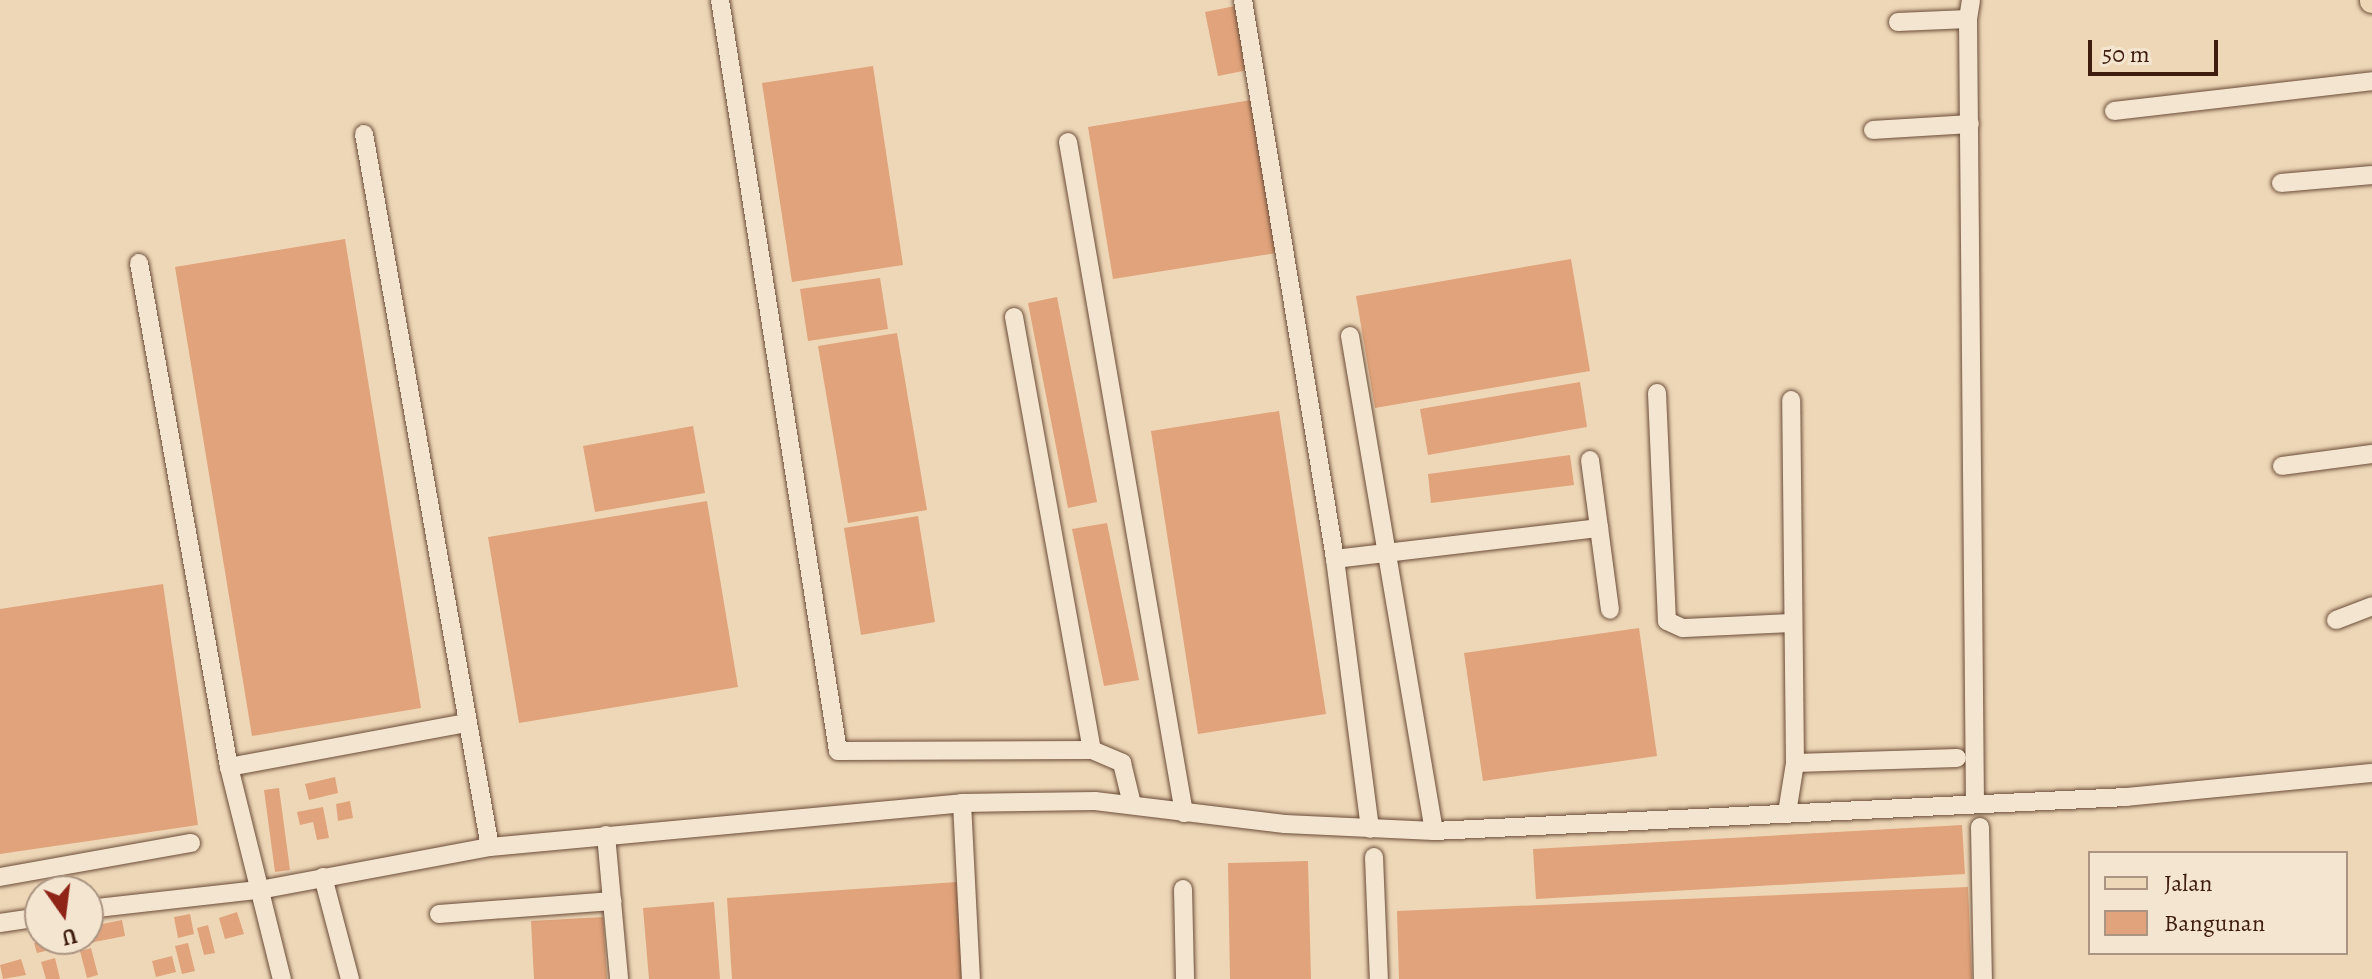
<!DOCTYPE html>
<style>
body{margin:0}
#map{position:relative;width:2372px;height:979px;overflow:hidden;background:#eed7b7;font-family:Alegreya,serif}
div>[style]{position:absolute}
[style*='--x']{left:calc(var(--x)*1px);top:calc(var(--y)*1px);width:calc(var(--w)*1px);rotate:calc(var(--a)*1deg)}
.building>*{inset:0;background:#e0a37b}
.roads{filter:drop-shadow(0 0 2px #6a4c38) drop-shadow(0 0 2px #6a4c38)}
.minor>*{height:18px;margin:-9px;padding:0 9px;transform-origin:9px;border-radius:9px;background:#f4e5d0}
.major>*{height:24px;margin:-12px;padding:0 12px;transform-origin:12px;border-radius:12px;background:#eed7b7}
span{translate:-50% -50%;white-space:nowrap;text-align:center;line-height:1.15;-webkit-text-stroke:6px #f4e5d0;paint-order:stroke}
.legend{position:absolute;left:2088px;top:851px;width:260px;height:104px;box-sizing:border-box;background:#f4e5d0;border:2px solid #ab9582;margin:0;padding:10px 14px;list-style:none;font-size:24px;color:#3e1d0e}
.legend li{display:flex;align-items:center;gap:16px;height:40px}
.legend b{width:40px;border:2px solid #ab9582}
.north{position:absolute;left:24px;top:875px;width:80px;height:80px;box-sizing:border-box;background:#f4e5d0;border:2px solid #ab9582;border-radius:50%;rotate:166deg;font-size:22px;font-weight:700;line-height:32px;text-align:center;color:#3e1d0e}
.north::after{content:'';display:block;margin:auto;width:28px;height:36px;background:#8f2418;clip-path:polygon(50% 0,100% 100%,50% 72%,0 100%)}
.scale{position:absolute;left:2088px;top:40px;width:130px;height:36px;box-sizing:border-box;border:4px solid #3e1d0e;border-top:0;padding-left:10px;font-size:24px;line-height:28px;white-space:nowrap;color:#3e1d0e;-webkit-text-stroke:6px #f4e5d0;paint-order:stroke}
</style>
<div id="map">
<div class="building">
<div style="clip-path:polygon(1235px 6px,1248px 70px,1218px 76px,1205px 12px)"></div>
<div style="clip-path:polygon(873px 66px,903px 265px,792px 282px,762px 83px)"></div>
<div style="clip-path:polygon(1251px 100px,1276px 253px,1113px 279px,1088px 127px)"></div>
<div style="clip-path:polygon(345px 239px,421px 708px,252px 736px,175px 267px)"></div>
<div style="clip-path:polygon(1571px 259px,1590px 371px,1375px 408px,1356px 296px)"></div>
<div style="clip-path:polygon(880px 278px,888px 329px,808px 341px,800px 289px)"></div>
<div style="clip-path:polygon(1057px 297px,1097px 502px,1068px 508px,1028px 303px)"></div>
<div style="clip-path:polygon(897px 333px,927px 510px,848px 523px,818px 346px)"></div>
<div style="clip-path:polygon(1580px 382px,1587px 427px,1428px 455px,1420px 409px)"></div>
<div style="clip-path:polygon(1279px 411px,1326px 714px,1198px 734px,1151px 431px)"></div>
<div style="clip-path:polygon(693px 426px,705px 493px,595px 512px,583px 446px)"></div>
<div style="clip-path:polygon(1570px 455px,1574px 485px,1431px 503px,1428px 474px)"></div>
<div style="clip-path:polygon(707px 501px,738px 687px,519px 723px,488px 537px)"></div>
<div style="clip-path:polygon(918px 516px,935px 622px,861px 635px,844px 528px)"></div>
<div style="clip-path:polygon(1107px 523px,1139px 680px,1104px 686px,1072px 529px)"></div>
<div style="clip-path:polygon(163px 584px,198px 825px,0 854px,0 609px)"></div>
<div style="clip-path:polygon(1639px 628px,1657px 756px,1483px 781px,1464px 653px)"></div>
<div style="clip-path:polygon(335px 777px,338px 793px,309px 800px,305px 784px)"></div>
<div style="clip-path:polygon(279px 788px,290px 870px,275px 872px,264px 790px)"></div>
<div style="clip-path:polygon(350px 801px,353px 818px,338px 821px,336px 804px)"></div>
<div style="clip-path:polygon(323px 807px,329px 838px,317px 840px,313px 822px,300px 825px,297px 812px)"></div>
<div style="clip-path:polygon(1962px 825px,1965px 874px,1536px 899px,1533px 849px)"></div>
<div style="clip-path:polygon(1308px 861px,1311px 979px,1230px 979px,1228px 863px)"></div>
<div style="clip-path:polygon(957px 882px,963px 979px,732px 979px,727px 898px)"></div>
<div style="clip-path:polygon(1968px 887px,1972px 979px,1399px 979px,1397px 911px)"></div>
<div style="clip-path:polygon(714px 902px,720px 979px,649px 979px,643px 908px)"></div>
<div style="clip-path:polygon(237px 912px,244px 934px,225px 939px,219px 918px)"></div>
<div style="clip-path:polygon(190px 914px,194px 934px,178px 938px,174px 917px)"></div>
<div style="clip-path:polygon(603px 917px,607px 979px,534px 979px,531px 921px)"></div>
<div style="clip-path:polygon(122px 920px,125px 936px,89px 943px,88px 927px)"></div>
<div style="clip-path:polygon(208px 925px,215px 953px,204px 955px,197px 928px)"></div>
<div style="clip-path:polygon(56px 939px,58px 948px,37px 953px,34px 943px)"></div>
<div style="clip-path:polygon(188px 943px,195px 971px,182px 974px,175px 946px)"></div>
<div style="clip-path:polygon(91px 948px,98px 975px,87px 978px,80px 951px)"></div>
<div style="clip-path:polygon(172px 956px,176px 972px,156px 977px,152px 961px)"></div>
<div style="clip-path:polygon(55px 958px,60px 979px,46px 979px,41px 962px)"></div>
<div style="clip-path:polygon(21px 959px,26px 975px,3px 979px,0 965px)"></div>
</div>
<div class="roads">
<div class="minor">
<div style="--x:720;--y:0;--w:760;--a:81.07"></div>
<div style="--x:838;--y:751;--w:254;--a:-0.2"></div>
<div style="--x:1092;--y:750;--w:33;--a:23"></div>
<div style="--x:1122;--y:763;--w:42;--a:76.3"></div>
<div style="--x:1243;--y:0;--w:567;--a:80.65"></div>
<div style="--x:1335;--y:559;--w:272;--a:82.6"></div>
<div style="--x:1968;--y:19;--w:782;--a:89.49"></div>
<div style="--x:1898;--y:22;--w:70;--a:-2.5"></div>
<div style="--x:1968;--y:19;--w:19;--a:-81"></div>
<div style="--x:2114;--y:111;--w:260;--a:-6.6"></div>
<div style="--x:1873;--y:130;--w:97;--a:-3.5"></div>
<div style="--x:364;--y:134;--w:724;--a:79.98"></div>
<div style="--x:1068;--y:142;--w:681;--a:80.19"></div>
<div style="--x:2281;--y:183;--w:91;--a:-5"></div>
<div style="--x:139;--y:263;--w:512;--a:79.88"></div>
<div style="--x:229;--y:767;--w:219;--a:76"></div>
<div style="--x:1014;--y:317;--w:440;--a:79.8"></div>
<div style="--x:1350;--y:336;--w:502;--a:80.37"></div>
<div style="--x:1657;--y:393;--w:228;--a:87.5"></div>
<div style="--x:1667;--y:621;--w:17;--a:24"></div>
<div style="--x:1683;--y:628;--w:110;--a:-2.6"></div>
<div style="--x:1590;--y:460;--w:151;--a:82.4"></div>
<div style="--x:2282;--y:466;--w:91;--a:-7.6"></div>
<div style="--x:1335;--y:559;--w:266;--a:-6.7"></div>
<div style="--x:2336;--y:620;--w:39;--a:-21"></div>
<div style="--x:1795;--y:763;--w:162;--a:-1.8"></div>
<div style="--x:229;--y:767;--w:241;--a:-10.5"></div>
<div style="--x:962;--y:803;--w:176;--a:87.1"></div>
<div style="--x:1787;--y:813;--w:51;--a:-80.9"></div>
<div style="--x:1795;--y:763;--w:363;--a:-90.6"></div>
<div style="--x:1980;--y:827;--w:152;--a:88.9"></div>
<div style="--x:606;--y:835;--w:145;--a:84.8"></div>
<div style="--x:1374;--y:857;--w:122;--a:87.7"></div>
<div style="--x:0;--y:877;--w:194;--a:-10.1"></div>
<div style="--x:323;--y:877;--w:106;--a:75.2"></div>
<div style="--x:1183;--y:889;--w:90;--a:88.7"></div>
<div style="--x:88;--y:909;--w:178;--a:-6.4"></div>
<div style="--x:265;--y:889;--w:229;--a:-10.6"></div>
<div style="--x:490;--y:847;--w:474;--a:-5.3"></div>
<div style="--x:962;--y:803;--w:133;--a:-0.9"></div>
<div style="--x:1095;--y:801;--w:191;--a:6.9"></div>
<div style="--x:1285;--y:824;--w:149;--a:2.7"></div>
<div style="--x:1434;--y:831;--w:693;--a:-2.81"></div>
<div style="--x:2126;--y:797;--w:247;--a:-5.6"></div>
<div style="--x:439;--y:914;--w:174;--a:-4.3"></div>
<div style="--x:0;--y:923;--w:40;--a:-8.5"></div>
</div>
<div class="major">
<div style="--x:2372;--y:0;--w:1;--a:90"></div>
</div>
</div>
<ul class="legend">
<li><b style="height:10px;background:#eed7b7"></b>Jalan</li>
<li><b style="height:22px;background:#e0a37b"></b>Bangunan</li>
</ul>
<div class="north">U</div>
<div class="scale">50 m</div>
</div>
